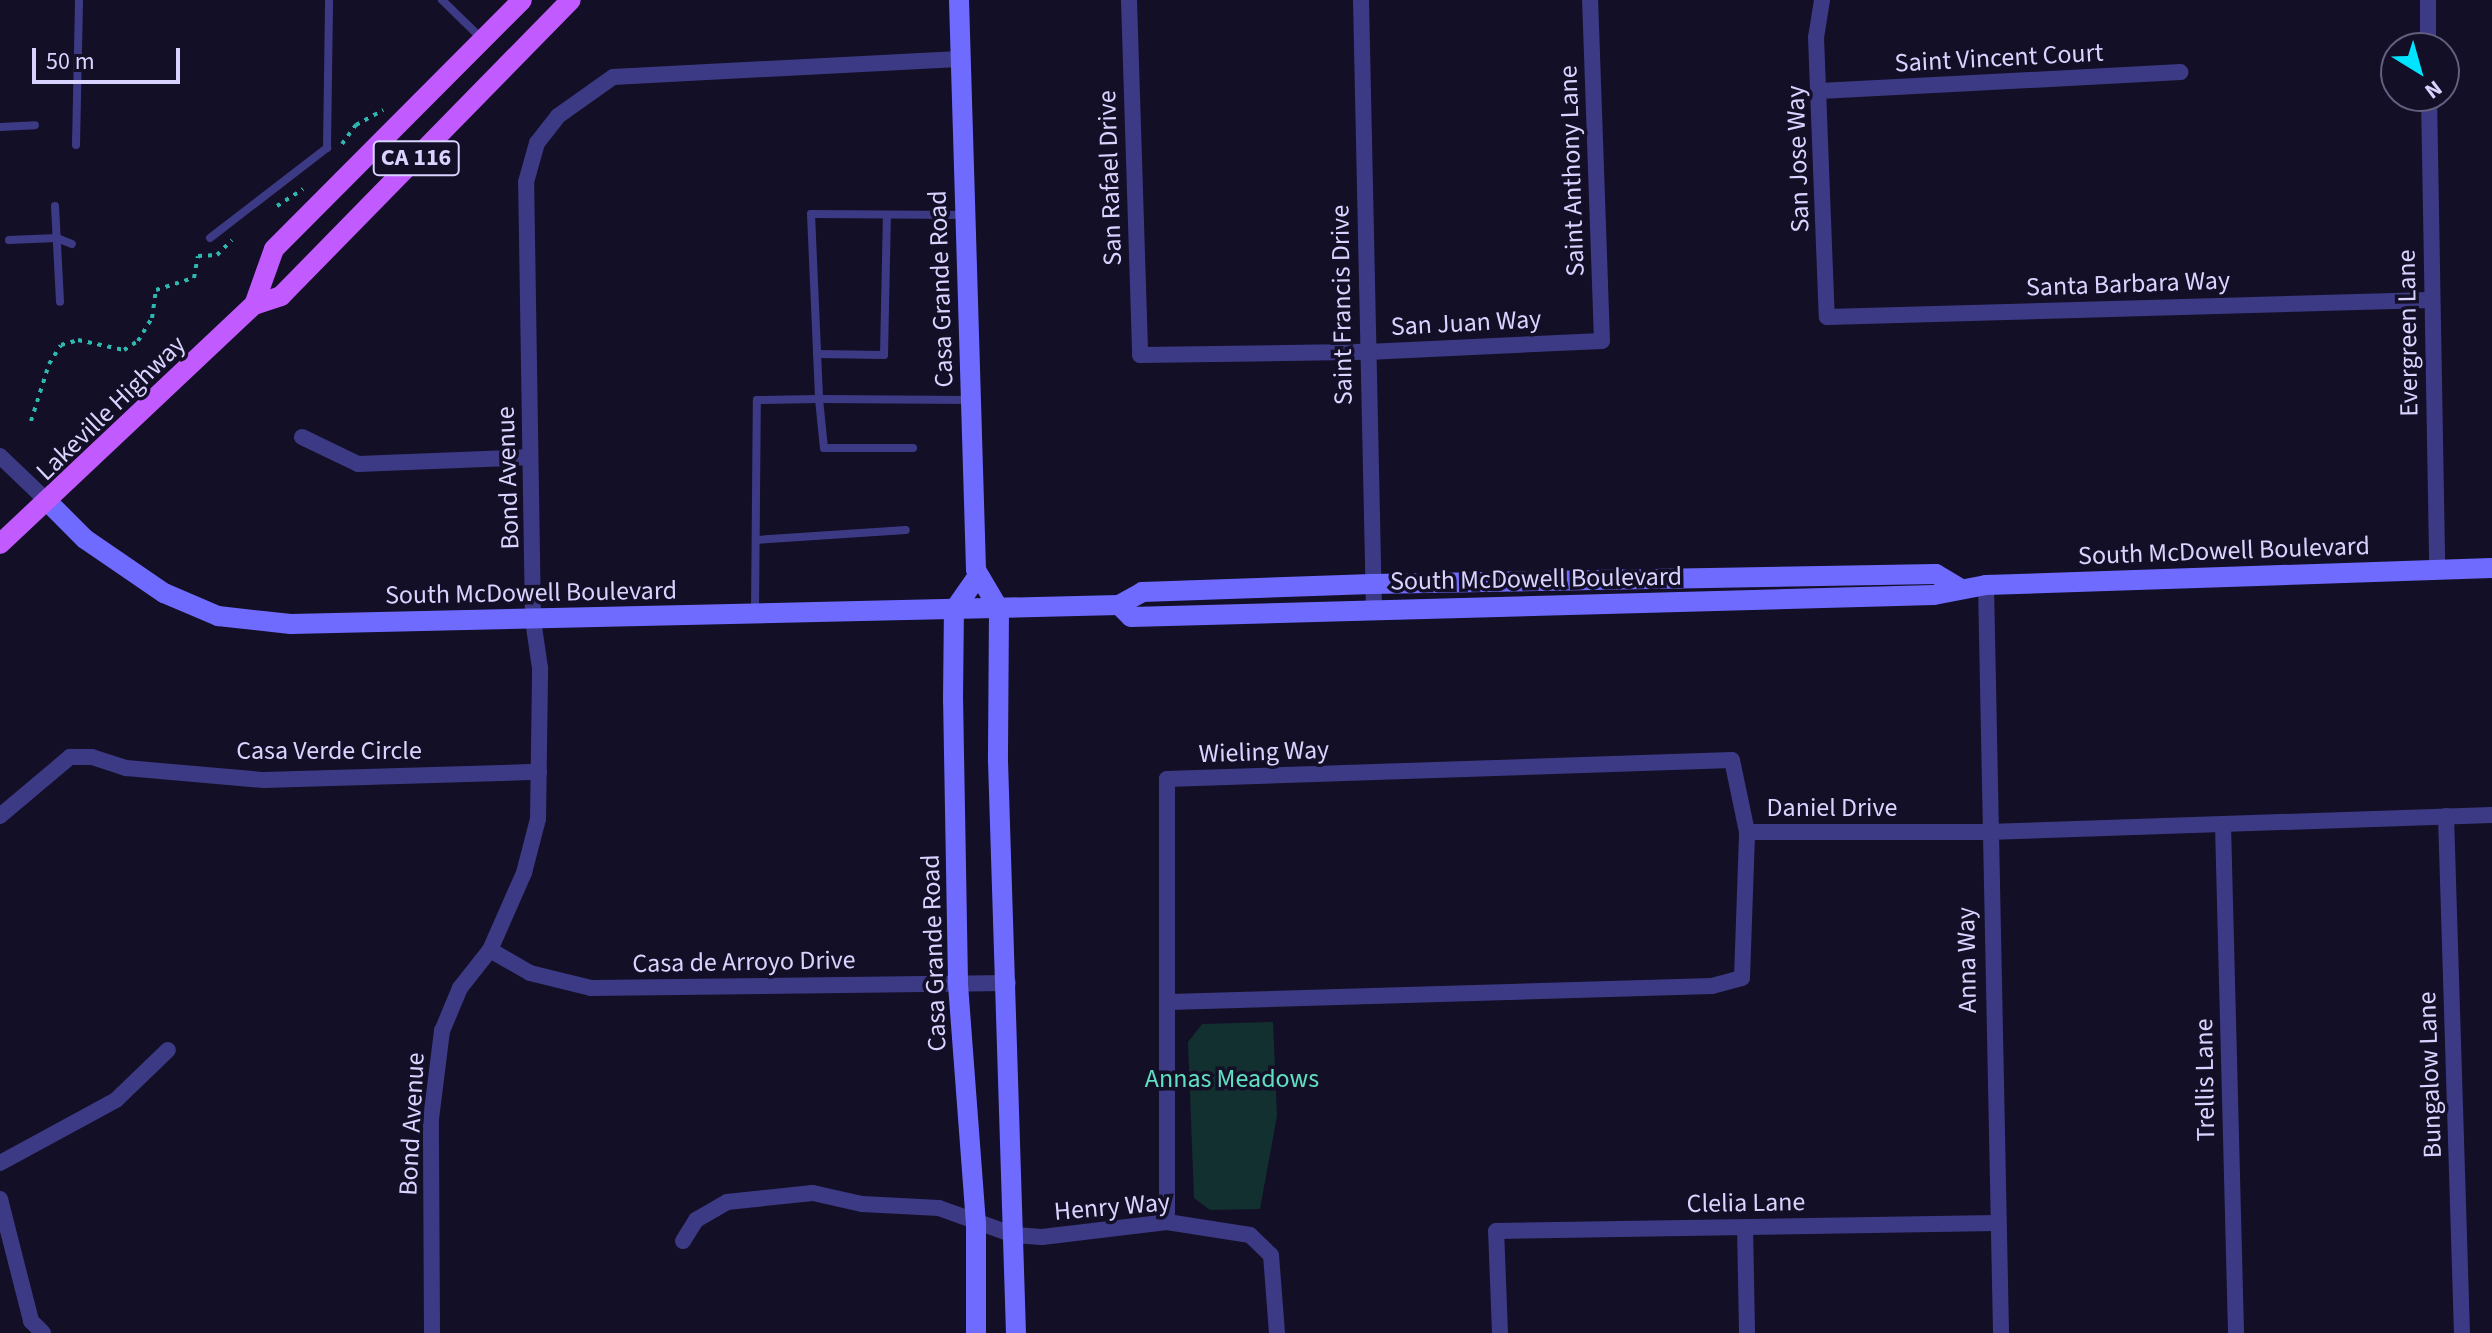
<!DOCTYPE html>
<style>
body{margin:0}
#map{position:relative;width:2492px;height:1333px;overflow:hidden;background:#130f26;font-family:"Source Sans 3",sans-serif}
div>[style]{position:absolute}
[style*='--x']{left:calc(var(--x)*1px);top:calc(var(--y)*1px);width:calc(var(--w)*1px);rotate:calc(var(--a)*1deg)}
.green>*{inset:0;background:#12302f}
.path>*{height:4px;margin-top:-2px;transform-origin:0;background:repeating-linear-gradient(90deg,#2fb8b0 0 4px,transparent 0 10px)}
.service>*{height:8px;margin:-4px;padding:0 4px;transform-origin:4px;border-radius:4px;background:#3d3a85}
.minor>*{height:16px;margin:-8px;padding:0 8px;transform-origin:8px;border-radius:8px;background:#3d3a85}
.secondary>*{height:20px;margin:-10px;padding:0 10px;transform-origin:10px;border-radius:10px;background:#6f6bff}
.primary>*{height:20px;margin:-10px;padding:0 10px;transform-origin:10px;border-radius:10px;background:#c25bff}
span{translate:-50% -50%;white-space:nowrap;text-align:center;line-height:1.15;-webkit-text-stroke:7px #130f26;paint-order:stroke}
.shield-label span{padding:2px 6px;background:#130f26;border:2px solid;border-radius:6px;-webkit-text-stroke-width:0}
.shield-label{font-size:24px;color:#d9d4ff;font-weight:700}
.street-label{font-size:26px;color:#d9d4ff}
.park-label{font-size:26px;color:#5fe0c0}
.north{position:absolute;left:2380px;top:32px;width:80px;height:80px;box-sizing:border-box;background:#130f26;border:2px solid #625e7d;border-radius:50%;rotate:143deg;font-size:22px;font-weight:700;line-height:32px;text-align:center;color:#d9d4ff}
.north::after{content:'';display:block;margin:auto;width:28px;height:36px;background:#00e5ff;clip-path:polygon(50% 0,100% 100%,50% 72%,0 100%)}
.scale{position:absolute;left:32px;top:48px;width:148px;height:36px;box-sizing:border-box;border:4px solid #d9d4ff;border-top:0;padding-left:10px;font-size:24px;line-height:28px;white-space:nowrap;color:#d9d4ff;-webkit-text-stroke:6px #130f26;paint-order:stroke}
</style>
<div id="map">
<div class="green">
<div style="clip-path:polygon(1273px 1022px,1277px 1116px,1260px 1209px,1210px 1210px,1194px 1198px,1188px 1042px,1202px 1024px)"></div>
</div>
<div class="path">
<div style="--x:342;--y:144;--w:24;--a:-54"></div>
<div style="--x:356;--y:125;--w:31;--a:-29"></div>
<div style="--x:277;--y:206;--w:31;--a:-33"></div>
<div style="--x:31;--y:421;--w:60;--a:-72.5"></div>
<div style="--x:49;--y:364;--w:22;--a:-58"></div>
<div style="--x:61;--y:345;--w:18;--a:-16"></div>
<div style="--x:78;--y:340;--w:47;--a:12.3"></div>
<div style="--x:124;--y:350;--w:17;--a:-33"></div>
<div style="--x:138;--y:341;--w:27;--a:-59"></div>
<div style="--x:152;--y:318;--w:28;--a:-82"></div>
<div style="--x:156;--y:290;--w:40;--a:-18"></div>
<div style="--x:194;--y:278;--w:22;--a:-80"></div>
<div style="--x:198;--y:256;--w:19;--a:-3"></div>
<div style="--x:217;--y:255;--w:21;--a:-45"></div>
</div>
<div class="service">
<div style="--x:442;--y:0;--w:54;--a:44.3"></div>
<div style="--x:0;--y:127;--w:35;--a:-3"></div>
<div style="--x:76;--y:145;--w:145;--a:-88.8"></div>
<div style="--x:55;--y:206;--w:96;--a:87"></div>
<div style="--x:964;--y:215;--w:153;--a:-179.6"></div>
<div style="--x:811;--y:214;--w:185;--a:87.5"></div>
<div style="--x:819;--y:399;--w:151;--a:0.4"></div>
<div style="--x:210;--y:238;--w:148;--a:-37.6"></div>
<div style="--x:327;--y:148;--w:148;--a:-89.2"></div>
<div style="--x:9;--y:240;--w:48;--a:-2.4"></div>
<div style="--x:57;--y:238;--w:16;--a:22"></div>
<div style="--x:817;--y:354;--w:67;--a:0.9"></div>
<div style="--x:884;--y:355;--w:140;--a:-88.8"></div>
<div style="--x:756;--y:540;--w:150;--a:-3.8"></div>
<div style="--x:755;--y:612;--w:212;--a:-89.5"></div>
<div style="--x:757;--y:400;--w:62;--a:-0.9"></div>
<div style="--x:819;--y:399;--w:49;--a:84.2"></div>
<div style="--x:824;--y:448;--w:89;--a:0"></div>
</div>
<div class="minor">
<div style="--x:1129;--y:0;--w:355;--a:88.2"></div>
<div style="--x:1140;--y:355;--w:227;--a:-0.8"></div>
<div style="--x:1367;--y:352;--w:235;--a:-2.7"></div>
<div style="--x:1602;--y:341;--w:341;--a:-92"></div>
<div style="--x:1361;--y:0;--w:609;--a:88.78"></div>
<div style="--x:1822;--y:0;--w:37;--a:99"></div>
<div style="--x:1816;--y:37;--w:280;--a:87.8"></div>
<div style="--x:1827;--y:317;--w:603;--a:-1.61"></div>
<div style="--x:2428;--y:0;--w:48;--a:90"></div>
<div style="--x:1820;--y:91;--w:361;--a:-3"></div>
<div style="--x:2429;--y:96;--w:474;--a:89"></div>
<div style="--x:302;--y:437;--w:62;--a:25.7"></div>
<div style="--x:358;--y:464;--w:172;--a:-2.3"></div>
<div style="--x:0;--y:456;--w:68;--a:43.8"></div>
<div style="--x:1986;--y:585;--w:748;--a:88.85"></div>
<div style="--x:0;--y:816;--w:92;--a:-40.1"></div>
<div style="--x:70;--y:757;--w:22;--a:0"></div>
<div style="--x:92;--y:757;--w:36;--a:18"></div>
<div style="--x:126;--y:768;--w:139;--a:5"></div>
<div style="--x:264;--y:780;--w:275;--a:-1.7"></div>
<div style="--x:2446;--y:816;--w:517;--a:88.23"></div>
<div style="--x:2223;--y:825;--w:508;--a:88.53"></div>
<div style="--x:490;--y:950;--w:46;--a:29.9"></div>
<div style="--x:530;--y:973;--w:63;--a:13.8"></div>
<div style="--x:591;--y:988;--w:417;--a:-0.7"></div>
<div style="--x:1170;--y:1002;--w:542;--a:-1.69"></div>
<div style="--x:1712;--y:986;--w:31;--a:-15"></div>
<div style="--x:1742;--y:978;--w:146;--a:-88"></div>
<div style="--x:1747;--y:832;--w:240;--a:0"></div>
<div style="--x:1987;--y:832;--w:505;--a:-1.93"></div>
<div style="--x:0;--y:1163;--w:132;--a:-28.5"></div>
<div style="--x:116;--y:1100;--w:72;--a:-43.9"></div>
<div style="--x:0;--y:1199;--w:126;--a:75.7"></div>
<div style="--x:31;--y:1321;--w:17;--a:45"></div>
<div style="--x:1167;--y:1222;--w:443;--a:-90"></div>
<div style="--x:1167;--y:779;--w:565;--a:-1.93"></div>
<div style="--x:1732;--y:760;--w:74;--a:78.2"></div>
<div style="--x:1745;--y:1227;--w:106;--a:88.9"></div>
<div style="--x:683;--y:1241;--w:25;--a:-58"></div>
<div style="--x:696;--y:1220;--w:36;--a:-30"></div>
<div style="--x:727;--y:1202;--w:86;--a:-6"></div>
<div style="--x:813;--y:1193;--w:50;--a:12.7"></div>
<div style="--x:862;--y:1204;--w:77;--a:3"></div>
<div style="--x:939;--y:1208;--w:80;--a:19.8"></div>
<div style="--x:1014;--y:1235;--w:28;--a:4"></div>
<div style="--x:1042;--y:1237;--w:126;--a:-6.8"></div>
<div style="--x:1167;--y:1222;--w:84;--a:8.9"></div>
<div style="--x:1250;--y:1235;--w:29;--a:44"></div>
<div style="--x:1271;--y:1255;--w:78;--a:85.6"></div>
<div style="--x:432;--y:1333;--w:214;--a:-90.3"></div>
<div style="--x:431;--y:1119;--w:89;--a:-82.9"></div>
<div style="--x:442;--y:1031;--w:47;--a:-67.3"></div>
<div style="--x:460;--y:988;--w:48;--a:-51.7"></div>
<div style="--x:490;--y:950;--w:84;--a:-66.2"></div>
<div style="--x:524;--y:873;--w:56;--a:-75.5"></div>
<div style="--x:538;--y:819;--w:151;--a:-89.2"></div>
<div style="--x:540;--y:668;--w:49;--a:-98.3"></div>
<div style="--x:533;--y:620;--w:438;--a:-90.9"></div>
<div style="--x:526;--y:182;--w:41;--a:-74.2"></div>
<div style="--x:537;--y:143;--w:34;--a:-52"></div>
<div style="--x:558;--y:116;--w:67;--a:-35.3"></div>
<div style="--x:613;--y:77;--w:346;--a:-3"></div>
<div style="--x:1500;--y:1333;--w:102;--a:-92.2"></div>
<div style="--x:1496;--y:1231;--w:501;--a:-0.91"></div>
</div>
<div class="secondary">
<div style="--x:959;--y:0;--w:570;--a:88.29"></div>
<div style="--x:976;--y:570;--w:45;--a:59.5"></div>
<div style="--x:999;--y:609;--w:152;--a:90.4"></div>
<div style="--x:998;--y:761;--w:572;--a:88.2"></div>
<div style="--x:49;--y:503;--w:51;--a:45"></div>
<div style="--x:85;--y:539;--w:96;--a:34.4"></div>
<div style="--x:164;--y:593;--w:59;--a:23.1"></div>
<div style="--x:218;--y:616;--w:73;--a:6.3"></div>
<div style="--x:291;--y:624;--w:828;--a:-1.31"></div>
<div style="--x:1119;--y:605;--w:26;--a:-29"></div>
<div style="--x:1142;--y:592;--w:230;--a:-2"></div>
<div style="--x:1372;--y:584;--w:564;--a:-1.02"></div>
<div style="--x:1936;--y:574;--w:26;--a:31"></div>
<div style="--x:1119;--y:605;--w:17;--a:45"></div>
<div style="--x:1131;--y:617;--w:803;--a:-1.57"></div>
<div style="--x:1934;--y:595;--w:53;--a:-10.9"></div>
<div style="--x:1986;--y:585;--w:506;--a:-1.92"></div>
<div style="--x:976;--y:1333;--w:109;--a:-90"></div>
<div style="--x:976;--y:1224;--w:243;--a:-94.3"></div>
<div style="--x:958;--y:982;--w:282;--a:-91"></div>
<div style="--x:953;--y:700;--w:90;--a:-89.4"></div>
<div style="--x:954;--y:610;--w:40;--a:-55.1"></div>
</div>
<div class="primary">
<div style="--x:254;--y:305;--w:28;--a:-18"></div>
<div style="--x:281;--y:296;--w:414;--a:-45.6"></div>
<div style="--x:0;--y:544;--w:349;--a:-43.3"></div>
<div style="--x:254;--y:305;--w:59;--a:-70.3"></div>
<div style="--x:274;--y:249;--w:351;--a:-45.1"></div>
</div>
<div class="shield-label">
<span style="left:416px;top:158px">CA 116</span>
</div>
<div class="street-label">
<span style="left:1999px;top:58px;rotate:-3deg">Saint Vincent Court</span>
<span style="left:1798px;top:159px;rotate:-92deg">San Jose Way</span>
<span style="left:1572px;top:171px;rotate:-92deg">Saint Anthony Lane</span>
<span style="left:1110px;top:178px;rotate:-92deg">San Rafael Drive</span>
<span style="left:2128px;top:284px;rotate:-2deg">Santa Barbara Way</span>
<span style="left:941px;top:289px;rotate:-92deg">Casa Grande Road</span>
<span style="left:1342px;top:305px;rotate:-91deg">Saint Francis Drive</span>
<span style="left:1466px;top:323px;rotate:-3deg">San Juan Way</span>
<span style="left:2408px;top:333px;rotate:-91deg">Evergreen Lane</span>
<span style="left:111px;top:408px;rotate:-44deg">Lakeville Highway</span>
<span style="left:508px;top:478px;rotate:-92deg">Bond Avenue</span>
<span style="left:2224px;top:551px;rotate:-2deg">South McDowell Boulevard</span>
<span style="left:1536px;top:579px;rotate:-1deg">South McDowell Boulevard</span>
<span style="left:531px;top:593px;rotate:-1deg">South McDowell Boulevard</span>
<span style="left:329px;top:751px">Casa Verde Circle</span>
<span style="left:1264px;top:752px;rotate:-2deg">Wieling Way</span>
<span style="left:1832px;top:808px">Daniel Drive</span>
<span style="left:934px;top:953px;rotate:-92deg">Casa Grande Road</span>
<span style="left:1967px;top:960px;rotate:-91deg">Anna Way</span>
<span style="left:744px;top:962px;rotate:-1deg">Casa de Arroyo Drive</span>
<span style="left:2430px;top:1075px;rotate:-92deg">Bungalow Lane</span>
<span style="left:2205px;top:1080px;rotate:-91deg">Trellis Lane</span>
<span style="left:412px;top:1124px;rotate:-87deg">Bond Avenue</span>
<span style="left:1746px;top:1203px;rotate:-1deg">Clelia Lane</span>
<span style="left:1112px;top:1207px;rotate:-5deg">Henry Way</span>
</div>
<div class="park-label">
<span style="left:1232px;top:1079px">Annas Meadows</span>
</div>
<div class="north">N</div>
<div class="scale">50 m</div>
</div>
